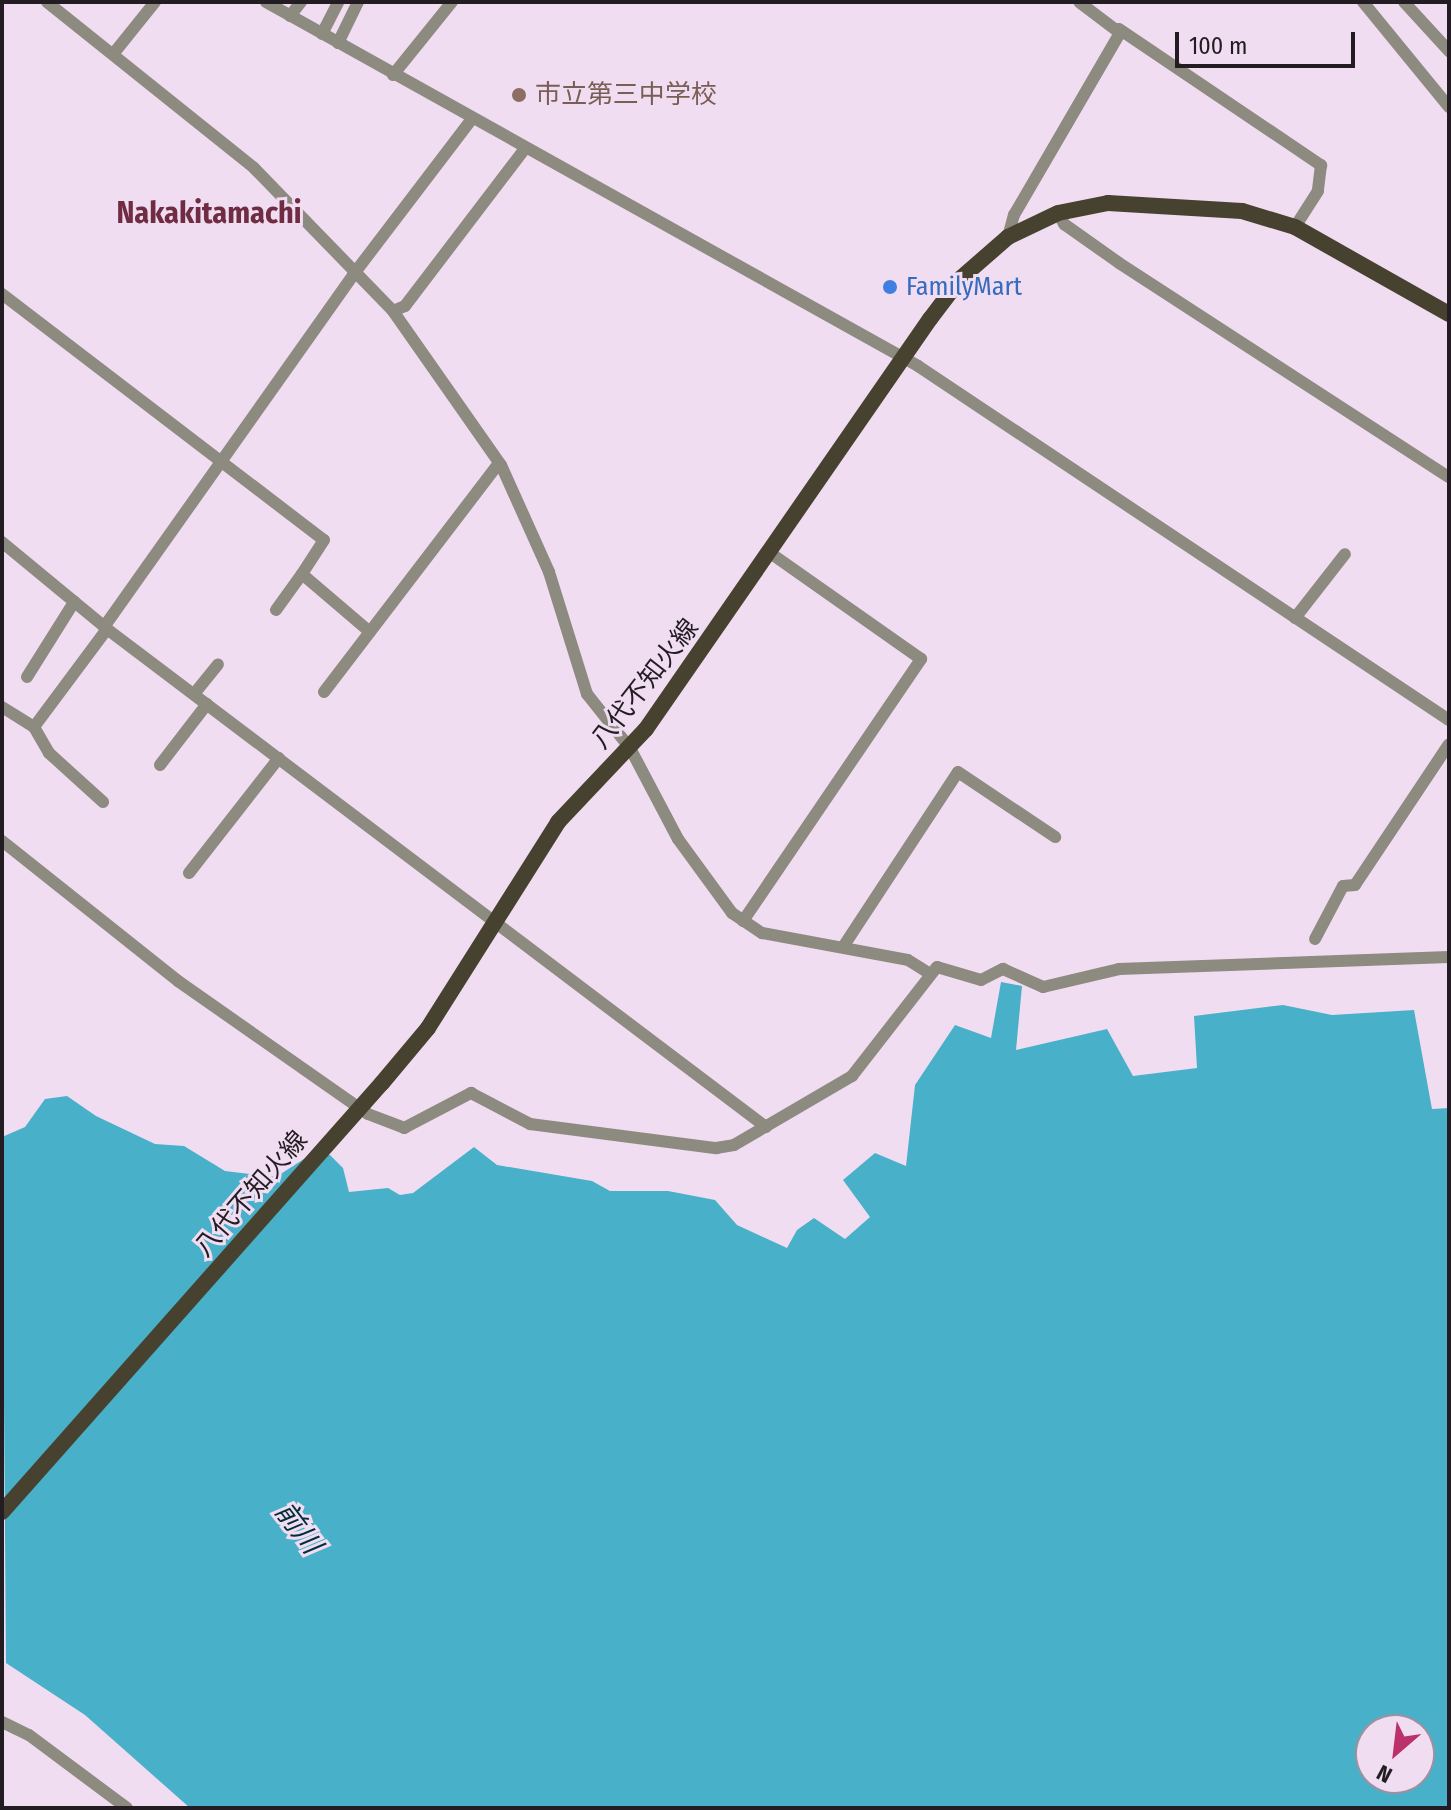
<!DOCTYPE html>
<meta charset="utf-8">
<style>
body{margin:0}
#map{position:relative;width:1451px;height:1810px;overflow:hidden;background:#f1ddf1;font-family:"Fira Sans Condensed","Noto Sans JP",sans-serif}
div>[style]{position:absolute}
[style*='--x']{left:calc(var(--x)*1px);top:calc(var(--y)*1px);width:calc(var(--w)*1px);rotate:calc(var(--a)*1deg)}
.water>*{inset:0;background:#49b0c9}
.minor>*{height:12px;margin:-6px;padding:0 6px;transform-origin:6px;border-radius:6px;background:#8d8a80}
.major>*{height:16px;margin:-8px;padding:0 8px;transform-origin:8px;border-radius:8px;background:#474230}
.major-bridge>*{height:16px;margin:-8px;padding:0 8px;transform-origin:8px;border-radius:8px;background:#474230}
.dots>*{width:22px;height:22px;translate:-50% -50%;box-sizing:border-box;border:4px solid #f1ddf1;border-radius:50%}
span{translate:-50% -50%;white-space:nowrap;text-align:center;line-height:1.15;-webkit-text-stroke:6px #f1ddf1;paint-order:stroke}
.education-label{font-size:26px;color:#785e54}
.left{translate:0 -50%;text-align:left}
.shop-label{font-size:26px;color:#366cbe}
.street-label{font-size:26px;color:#231c23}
.water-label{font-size:28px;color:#002f3a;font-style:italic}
.quarter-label{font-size:30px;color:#702c43;font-weight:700}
.frame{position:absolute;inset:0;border:4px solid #231c23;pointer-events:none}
.north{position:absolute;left:1355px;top:1714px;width:80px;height:80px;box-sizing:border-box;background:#f1ddf1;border:2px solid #9f909f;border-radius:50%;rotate:208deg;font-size:22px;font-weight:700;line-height:32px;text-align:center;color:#231c23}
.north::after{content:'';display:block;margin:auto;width:28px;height:36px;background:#bc3169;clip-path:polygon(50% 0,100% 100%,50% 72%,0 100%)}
.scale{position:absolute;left:1175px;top:32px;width:180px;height:36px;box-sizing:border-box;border:4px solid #231c23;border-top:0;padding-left:10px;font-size:24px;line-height:28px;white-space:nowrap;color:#231c23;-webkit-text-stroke:6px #f1ddf1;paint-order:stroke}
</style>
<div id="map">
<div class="water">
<div style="clip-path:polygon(evenodd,1001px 982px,1022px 986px,1016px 1050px,1107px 1029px,1133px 1076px,1197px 1068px,1194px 1016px,1283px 1005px,1332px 1015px,1414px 1010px,1432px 1109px,1449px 1108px,1449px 1808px,190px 1808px,85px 1715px,6px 1663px,2px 1137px,25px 1127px,45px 1099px,67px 1096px,96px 1116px,155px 1144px,184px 1146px,225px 1171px,276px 1177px,310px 1155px,330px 1155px,343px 1168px,349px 1192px,388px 1188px,400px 1195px,413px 1193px,474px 1147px,497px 1165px,592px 1181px,610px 1191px,668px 1191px,715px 1200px,737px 1225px,787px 1248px,797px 1230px,814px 1218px,845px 1239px,870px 1217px,843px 1180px,875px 1153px,906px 1166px,915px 1085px,955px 1025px,991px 1038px,1001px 982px,1371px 1730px,1419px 1730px,1419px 1778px,1371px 1778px,1371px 1730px)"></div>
</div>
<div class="minor">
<div style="--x:47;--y:2;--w:265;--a:38.7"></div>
<div style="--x:254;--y:168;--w:199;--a:45.8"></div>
<div style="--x:393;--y:311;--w:188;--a:55"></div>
<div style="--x:501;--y:465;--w:117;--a:65.8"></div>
<div style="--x:549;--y:572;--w:128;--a:72.7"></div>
<div style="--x:587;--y:694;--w:69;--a:51.5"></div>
<div style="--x:630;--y:748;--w:103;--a:62.2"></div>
<div style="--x:678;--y:839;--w:92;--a:53.9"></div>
<div style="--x:732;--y:913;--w:36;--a:34"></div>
<div style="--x:762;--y:933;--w:148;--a:10.5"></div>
<div style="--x:908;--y:960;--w:25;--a:32"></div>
<div style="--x:266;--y:2;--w:747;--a:29.17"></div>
<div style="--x:918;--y:366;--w:638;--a:33.69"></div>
<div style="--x:1363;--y:2;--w:136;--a:50.7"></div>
<div style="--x:1404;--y:2;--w:67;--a:47.4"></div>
<div style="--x:290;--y:16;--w:18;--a:-52"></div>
<div style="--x:1119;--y:29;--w:244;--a:34"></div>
<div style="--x:1321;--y:165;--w:26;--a:97"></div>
<div style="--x:1318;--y:191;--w:43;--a:122.6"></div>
<div style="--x:322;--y:34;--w:36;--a:-63"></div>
<div style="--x:338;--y:43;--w:46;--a:-64"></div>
<div style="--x:114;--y:53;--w:65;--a:-51.2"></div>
<div style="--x:393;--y:75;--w:94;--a:-51.1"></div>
<div style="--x:1058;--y:213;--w:13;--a:61"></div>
<div style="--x:1064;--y:224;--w:67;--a:35.3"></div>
<div style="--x:1119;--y:263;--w:393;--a:33"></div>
<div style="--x:1008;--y:237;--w:23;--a:-75"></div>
<div style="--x:1014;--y:215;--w:211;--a:-59.8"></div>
<div style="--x:1120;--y:33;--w:51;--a:-142.9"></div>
<div style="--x:2;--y:294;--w:405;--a:37.4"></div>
<div style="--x:324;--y:540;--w:40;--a:122.9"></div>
<div style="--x:302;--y:574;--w:89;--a:40.5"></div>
<div style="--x:393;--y:311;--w:13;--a:-23"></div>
<div style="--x:405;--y:306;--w:196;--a:-52.7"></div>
<div style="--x:2;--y:542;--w:136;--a:39.6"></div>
<div style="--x:107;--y:629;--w:826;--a:37.08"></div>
<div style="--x:276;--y:610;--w:44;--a:-54.2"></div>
<div style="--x:1295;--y:618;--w:81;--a:-52"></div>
<div style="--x:104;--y:627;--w:431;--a:-54.7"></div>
<div style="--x:353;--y:275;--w:195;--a:-52.7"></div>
<div style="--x:27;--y:677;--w:89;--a:-57.9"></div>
<div style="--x:324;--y:692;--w:288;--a:-52.6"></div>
<div style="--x:194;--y:694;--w:38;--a:-51"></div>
<div style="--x:2;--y:707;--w:38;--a:32"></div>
<div style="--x:34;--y:727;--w:30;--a:60"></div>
<div style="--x:49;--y:753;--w:73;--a:42.2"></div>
<div style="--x:34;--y:727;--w:122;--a:-53.3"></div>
<div style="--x:160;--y:765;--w:77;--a:-52.4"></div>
<div style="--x:2;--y:841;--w:225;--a:38.5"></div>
<div style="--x:178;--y:981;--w:232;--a:35"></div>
<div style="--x:368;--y:1114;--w:39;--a:21"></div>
<div style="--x:404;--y:1128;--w:76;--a:-27.6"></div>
<div style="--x:471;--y:1093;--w:67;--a:27.7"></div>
<div style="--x:530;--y:1124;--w:188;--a:7.4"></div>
<div style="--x:716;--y:1148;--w:18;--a:-9"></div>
<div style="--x:734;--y:1145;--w:137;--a:-30.3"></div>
<div style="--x:852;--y:1076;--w:138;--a:-52.1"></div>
<div style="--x:937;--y:967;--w:46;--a:16.5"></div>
<div style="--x:981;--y:980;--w:25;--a:-27"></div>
<div style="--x:1003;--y:969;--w:44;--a:24.2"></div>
<div style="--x:1043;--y:987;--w:78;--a:-13.3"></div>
<div style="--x:1119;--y:969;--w:330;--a:-2.1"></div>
<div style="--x:189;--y:873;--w:146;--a:-52"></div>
<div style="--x:743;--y:921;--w:317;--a:-55.8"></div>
<div style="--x:921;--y:659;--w:184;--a:-144.9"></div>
<div style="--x:1315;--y:939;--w:60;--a:-62.2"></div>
<div style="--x:1343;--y:886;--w:12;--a:-5"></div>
<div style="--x:1355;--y:885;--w:169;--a:-56.3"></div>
<div style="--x:843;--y:947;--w:209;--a:-56.7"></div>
<div style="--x:958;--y:772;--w:117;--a:33.8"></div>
<div style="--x:2;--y:1722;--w:30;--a:26"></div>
<div style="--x:29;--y:1735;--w:122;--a:36.7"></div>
</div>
<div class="major">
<div style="--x:382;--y:1083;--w:72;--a:-50.1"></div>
<div style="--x:428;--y:1028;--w:244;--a:-57.7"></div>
<div style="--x:558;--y:822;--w:128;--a:-46.6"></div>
<div style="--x:646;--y:729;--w:499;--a:-55.3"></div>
<div style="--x:930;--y:319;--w:51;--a:-52.9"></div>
<div style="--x:961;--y:278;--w:62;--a:-41.1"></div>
<div style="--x:1008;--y:237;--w:55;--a:-25.6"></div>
<div style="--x:1058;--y:213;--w:51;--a:-11.3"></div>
<div style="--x:1108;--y:203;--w:134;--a:3.4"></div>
<div style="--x:1242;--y:211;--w:55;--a:16.8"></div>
<div style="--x:1295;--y:227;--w:177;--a:29.5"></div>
</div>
<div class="major-bridge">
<div style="--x:2;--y:1512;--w:573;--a:-48.47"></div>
</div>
<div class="dots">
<div style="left:519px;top:95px;background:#8d6e63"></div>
<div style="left:890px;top:287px;background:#3f7fe0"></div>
</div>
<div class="education-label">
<span class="left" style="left:535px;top:95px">市立第三中学校</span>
</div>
<div class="shop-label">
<span class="left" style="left:906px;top:287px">FamilyMart</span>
</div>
<div class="street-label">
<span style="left:645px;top:684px;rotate:-52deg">八代不知火線</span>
<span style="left:251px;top:1194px;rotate:-49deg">八代不知火線</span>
</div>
<div class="water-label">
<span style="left:298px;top:1528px;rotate:53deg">前川</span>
</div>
<div class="quarter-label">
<span style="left:209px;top:213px">Nakakitamachi</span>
</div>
<div class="frame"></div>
<div class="north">N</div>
<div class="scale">100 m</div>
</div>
